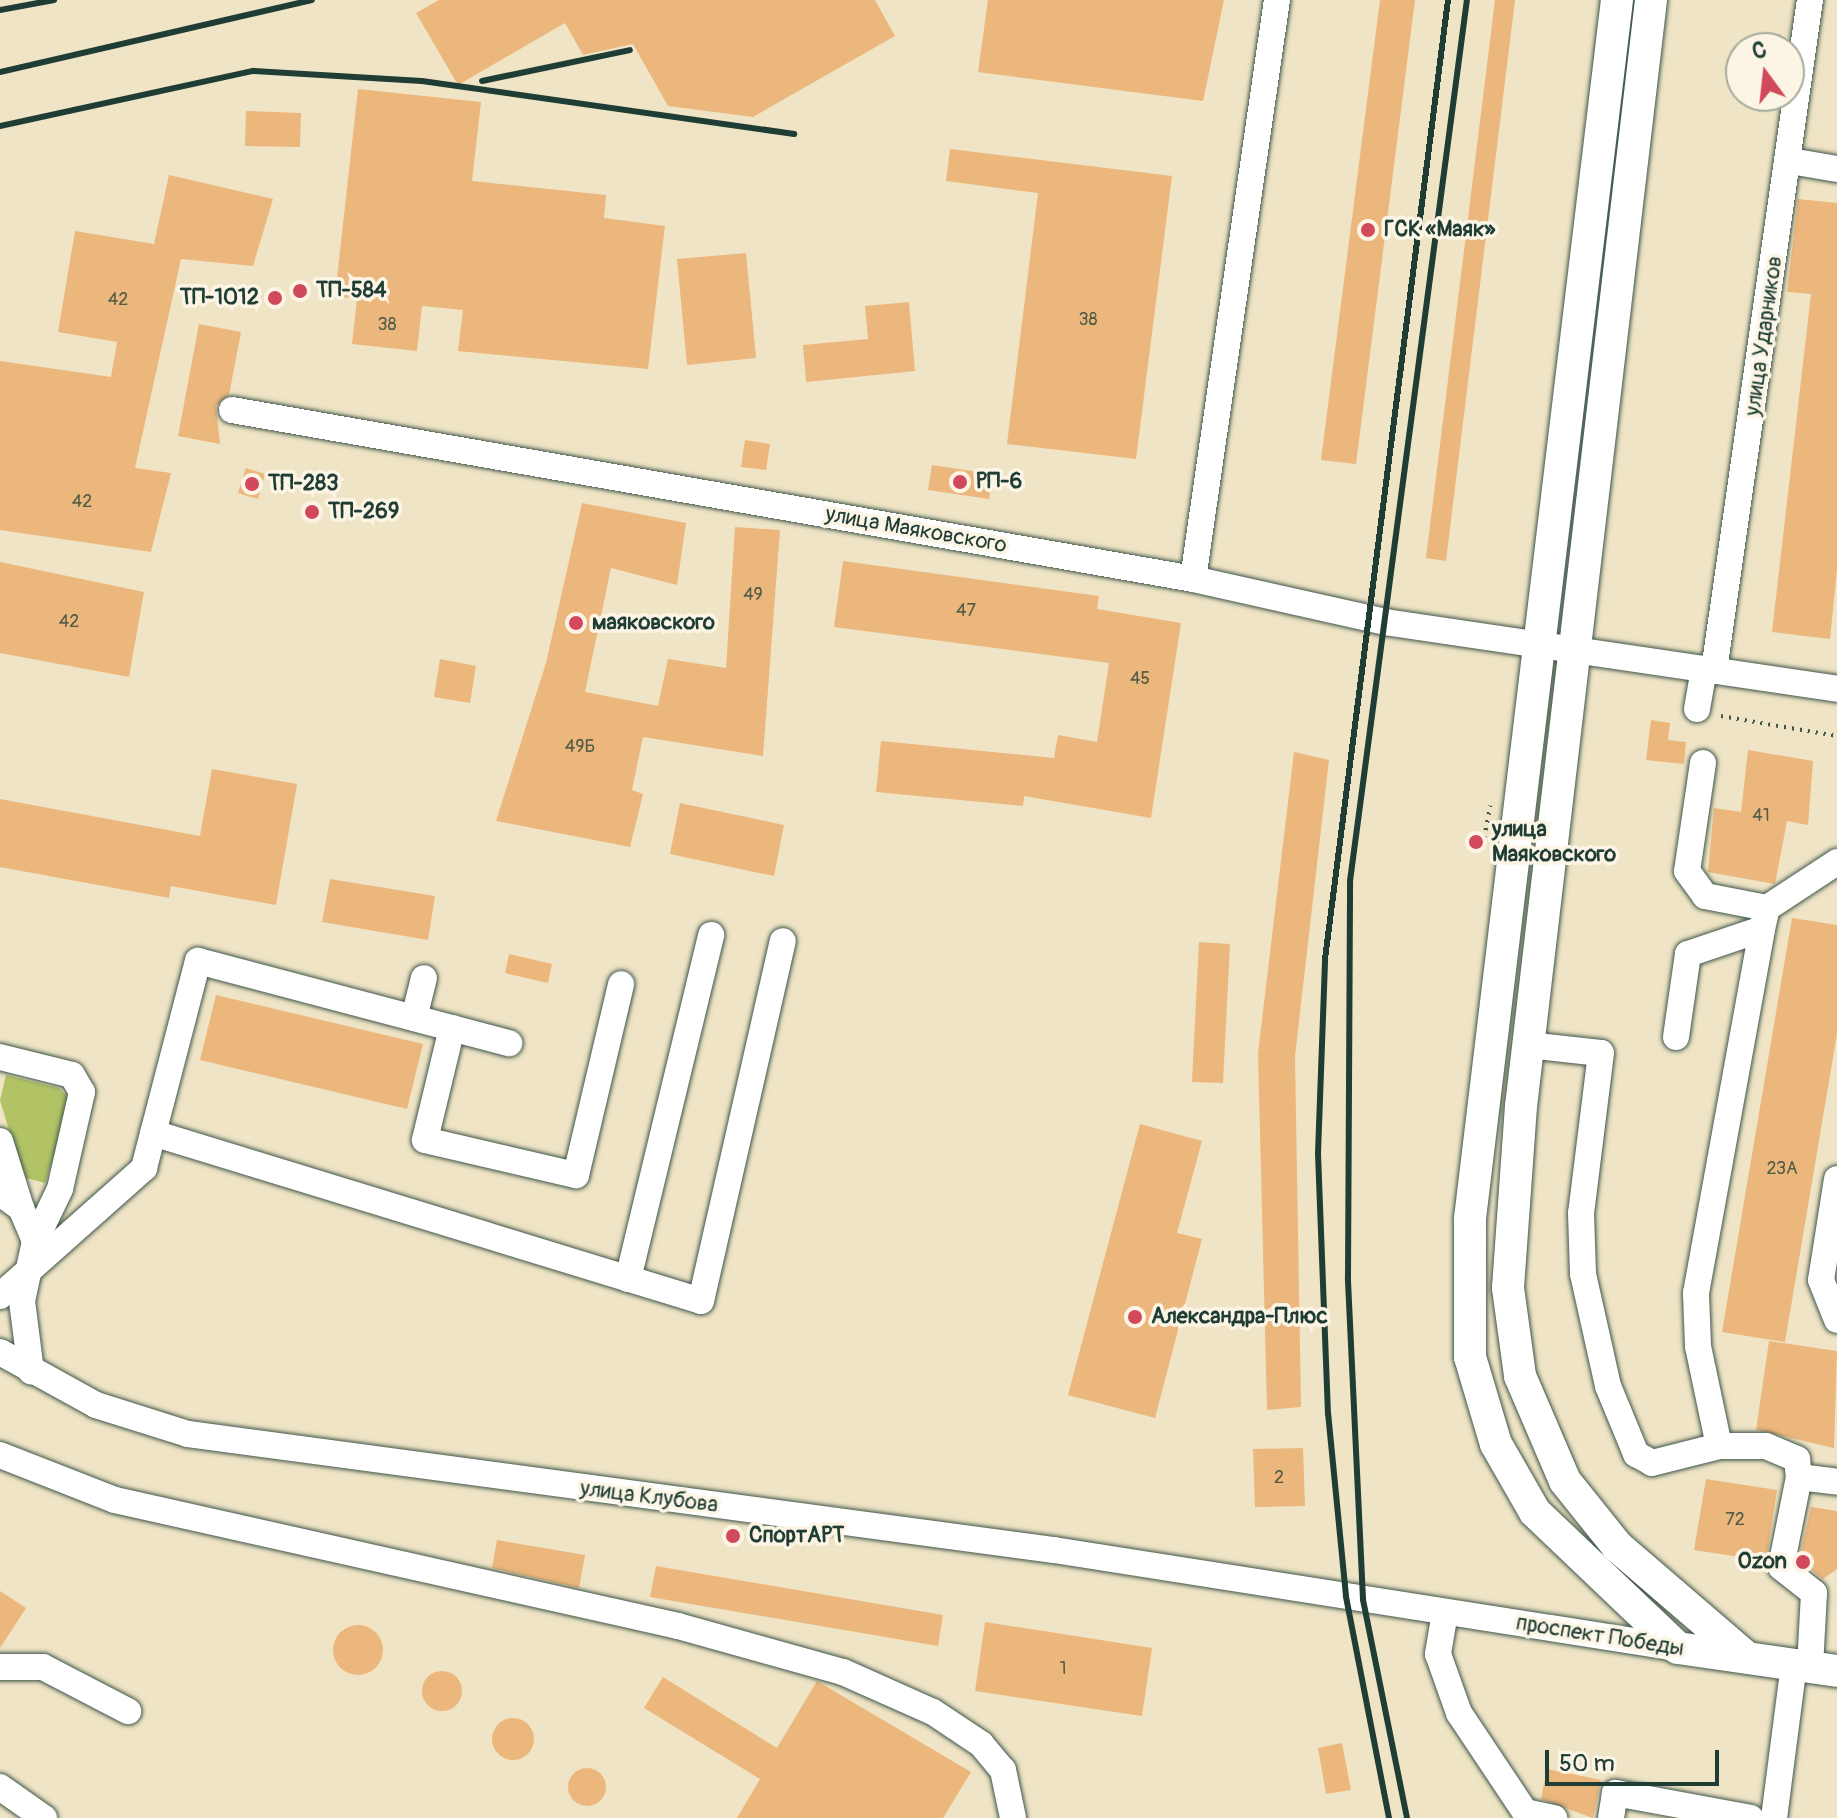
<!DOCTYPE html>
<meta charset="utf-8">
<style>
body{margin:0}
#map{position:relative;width:1837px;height:1818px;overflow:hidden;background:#efe4c5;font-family:Pangolin,sans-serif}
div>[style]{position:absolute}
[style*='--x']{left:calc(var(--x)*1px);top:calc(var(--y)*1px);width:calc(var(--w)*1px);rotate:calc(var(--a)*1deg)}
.green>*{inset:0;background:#b2c366}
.building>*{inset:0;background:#ecb77c}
.round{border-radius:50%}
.path>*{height:4px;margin-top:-2px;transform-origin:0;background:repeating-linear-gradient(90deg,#3e564a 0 2px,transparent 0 8px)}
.roads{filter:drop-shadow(0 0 2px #3e564a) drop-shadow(0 0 2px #3e564a)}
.minor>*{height:26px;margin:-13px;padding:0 13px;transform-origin:13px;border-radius:13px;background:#fff}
.major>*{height:32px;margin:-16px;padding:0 16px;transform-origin:16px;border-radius:16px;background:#fff}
.rail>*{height:6px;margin:-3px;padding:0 3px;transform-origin:3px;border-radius:3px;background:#1f3d34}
.dots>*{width:22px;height:22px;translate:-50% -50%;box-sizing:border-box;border:4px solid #fcf5e5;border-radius:50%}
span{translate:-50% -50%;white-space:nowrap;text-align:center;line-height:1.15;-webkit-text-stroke:7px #fcf5e5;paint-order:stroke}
.number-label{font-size:18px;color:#525c46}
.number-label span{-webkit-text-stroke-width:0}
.poi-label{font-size:22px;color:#1f3d34;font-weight:700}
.left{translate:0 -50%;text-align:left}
.right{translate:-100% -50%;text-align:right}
.street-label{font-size:22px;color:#1f3d34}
.north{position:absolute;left:1725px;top:32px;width:80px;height:80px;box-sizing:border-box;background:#fcf5e5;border:2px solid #a4ab9e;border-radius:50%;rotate:345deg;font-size:22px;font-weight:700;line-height:32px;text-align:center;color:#1f3d34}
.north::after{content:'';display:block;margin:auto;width:28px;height:36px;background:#d1495b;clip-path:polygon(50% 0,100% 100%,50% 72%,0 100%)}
.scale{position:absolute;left:1545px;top:1750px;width:174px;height:36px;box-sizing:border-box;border:4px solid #1f3d34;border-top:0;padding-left:10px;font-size:24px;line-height:28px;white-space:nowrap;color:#1f3d34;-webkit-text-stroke:6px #fcf5e5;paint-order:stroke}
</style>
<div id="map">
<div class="green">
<div style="clip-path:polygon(6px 1075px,59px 1088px,71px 1101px,45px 1183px,26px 1178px,17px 1157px,0 1100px)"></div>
</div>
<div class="building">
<div style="clip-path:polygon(439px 0,875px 0,895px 36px,753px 117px,668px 106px,633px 44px,583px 55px,565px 23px,458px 85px,416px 13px)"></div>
<div style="clip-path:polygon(988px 0,1224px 0,1203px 101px,978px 72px)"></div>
<div style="clip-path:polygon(1380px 0,1415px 0,1356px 464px,1321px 460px)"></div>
<div style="clip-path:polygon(1495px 0,1515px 0,1446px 561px,1426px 558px)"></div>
<div style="clip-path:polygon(358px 89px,481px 102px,472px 181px,606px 195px,604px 218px,665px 226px,648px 369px,458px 351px,463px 310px,422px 306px,417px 351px,352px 344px,357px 299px,335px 296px)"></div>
<div style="clip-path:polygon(246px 111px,301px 113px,300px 147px,245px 146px)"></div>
<div style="clip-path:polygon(950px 149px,1172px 176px,1136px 459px,1007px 444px,1038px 193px,946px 181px)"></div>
<div style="clip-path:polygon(169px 175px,273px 199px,253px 266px,181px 259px,135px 468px,171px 473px,151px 552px,0 530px,0 361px,111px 377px,117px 342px,58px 332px,75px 231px,154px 244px)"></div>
<div style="clip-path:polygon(1798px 199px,1837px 203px,1837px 570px,1830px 639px,1772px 632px,1811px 294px,1787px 292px)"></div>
<div style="clip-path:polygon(746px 253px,756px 358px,687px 365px,677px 259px)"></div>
<div style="clip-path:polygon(909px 302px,915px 371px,806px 382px,803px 345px,868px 339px,865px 306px)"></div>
<div style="clip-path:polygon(199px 324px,241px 332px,229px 395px,216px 406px,220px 444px,178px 436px)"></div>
<div style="clip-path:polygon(745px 440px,770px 444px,766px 470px,741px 467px)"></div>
<div style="clip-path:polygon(932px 465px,992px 474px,989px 499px,928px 490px)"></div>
<div style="clip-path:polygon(246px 468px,265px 474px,258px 499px,238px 493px)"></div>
<div style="clip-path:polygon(582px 503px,686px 523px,677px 585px,611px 568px,585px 692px,658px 706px,668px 659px,726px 668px,735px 527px,780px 530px,763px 756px,643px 737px,632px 790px,643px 794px,630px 847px,496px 821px,546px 663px)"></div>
<div style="clip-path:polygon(843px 561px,1099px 596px,1097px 609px,1181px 623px,1151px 818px,1024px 796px,1023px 806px,876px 792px,881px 741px,1054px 758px,1058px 735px,1097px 742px,1109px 663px,834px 627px)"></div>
<div style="clip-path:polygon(0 562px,144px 592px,129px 677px,0 653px)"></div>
<div style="clip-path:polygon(440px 659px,476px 666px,470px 703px,434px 697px)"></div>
<div style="clip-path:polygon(1651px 720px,1670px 723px,1668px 740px,1686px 742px,1684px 764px,1646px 760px)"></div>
<div style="clip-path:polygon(1748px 750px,1813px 761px,1808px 825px,1787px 821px,1775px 884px,1708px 872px,1714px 808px,1741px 812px)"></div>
<div style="clip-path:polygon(1294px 752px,1329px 760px,1295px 1056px,1301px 1407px,1267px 1410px,1258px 1053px)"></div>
<div style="clip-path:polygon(212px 769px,297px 784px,276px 905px,171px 886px,169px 898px,0 867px,0 799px,200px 836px)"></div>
<div style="clip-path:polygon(680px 803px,784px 825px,774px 876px,670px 854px)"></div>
<div style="clip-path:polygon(330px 879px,435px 896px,428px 940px,322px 922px)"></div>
<div style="clip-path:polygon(1792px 918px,1837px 925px,1837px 1034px,1785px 1342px,1722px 1332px)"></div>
<div style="clip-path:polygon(1199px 942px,1230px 944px,1223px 1083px,1192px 1082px)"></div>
<div style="clip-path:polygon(509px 954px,552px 964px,548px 983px,505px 973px)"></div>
<div style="clip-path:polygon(216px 995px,423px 1044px,407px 1109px,200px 1060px)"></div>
<div style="clip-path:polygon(1140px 1124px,1202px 1141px,1177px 1233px,1202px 1239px,1155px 1418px,1068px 1395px)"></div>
<div style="clip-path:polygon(1769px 1341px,1837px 1351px,1834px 1448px,1756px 1430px)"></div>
<div style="clip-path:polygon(1303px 1448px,1305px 1506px,1255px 1507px,1253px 1449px)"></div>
<div style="clip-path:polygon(1706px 1479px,1777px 1490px,1766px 1561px,1694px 1550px)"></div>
<div style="clip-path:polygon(1811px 1507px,1837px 1511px,1837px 1569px,1823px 1579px,1799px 1560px)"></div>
<div style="clip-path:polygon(497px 1540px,585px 1555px,579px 1588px,492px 1568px)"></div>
<div style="clip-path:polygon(656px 1566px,943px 1615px,938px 1646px,650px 1597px)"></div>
<div style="clip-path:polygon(0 1591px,26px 1608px,0 1648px)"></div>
<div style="clip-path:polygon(985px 1622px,1152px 1648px,1142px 1716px,975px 1691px)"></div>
<div class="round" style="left:333px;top:1625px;width:50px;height:50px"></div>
<div class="round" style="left:422px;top:1671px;width:40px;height:40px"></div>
<div style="clip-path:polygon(663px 1677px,777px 1748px,817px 1681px,971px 1772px,943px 1818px,737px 1818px,760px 1779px,644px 1708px)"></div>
<div class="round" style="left:492px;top:1718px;width:42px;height:42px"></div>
<div style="clip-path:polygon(1342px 1743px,1351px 1790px,1326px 1794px,1318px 1748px)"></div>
<div class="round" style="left:568px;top:1768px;width:38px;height:38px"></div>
<div style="clip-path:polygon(1547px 1769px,1601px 1780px,1593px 1818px,1541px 1799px)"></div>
</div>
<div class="path">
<div style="--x:1721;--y:716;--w:118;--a:9.8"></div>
<div style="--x:1484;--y:838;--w:33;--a:-79"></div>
</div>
<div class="roads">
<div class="minor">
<div style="--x:1790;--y:161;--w:48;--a:9.7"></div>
<div style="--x:232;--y:410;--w:976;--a:9.97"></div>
<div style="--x:1193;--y:579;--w:197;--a:12.6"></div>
<div style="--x:1385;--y:622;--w:457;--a:8.4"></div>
<div style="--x:1193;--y:579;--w:585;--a:-81.75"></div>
<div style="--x:1714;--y:671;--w:678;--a:-81.86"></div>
<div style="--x:1697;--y:709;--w:41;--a:-80.1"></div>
<div style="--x:1703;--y:763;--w:109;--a:98.4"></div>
<div style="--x:1687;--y:871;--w:31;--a:54"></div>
<div style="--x:1705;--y:896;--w:63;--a:11"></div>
<div style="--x:414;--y:1018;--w:41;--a:-76"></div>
<div style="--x:452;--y:1028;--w:115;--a:103.6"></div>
<div style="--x:425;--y:1140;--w:155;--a:13.1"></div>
<div style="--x:576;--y:1175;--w:196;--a:-76.7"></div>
<div style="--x:1676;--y:1037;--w:84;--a:-81.8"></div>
<div style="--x:1688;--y:954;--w:78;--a:-18.7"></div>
<div style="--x:1528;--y:1045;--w:73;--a:6.3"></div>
<div style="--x:1601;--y:1053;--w:161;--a:97.1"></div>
<div style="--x:1581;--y:1213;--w:61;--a:88.1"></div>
<div style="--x:1583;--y:1274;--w:115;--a:77.4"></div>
<div style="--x:1608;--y:1386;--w:74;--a:67.6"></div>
<div style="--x:1636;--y:1454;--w:18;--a:29"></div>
<div style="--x:1652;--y:1463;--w:69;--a:-14.2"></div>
<div style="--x:1719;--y:1446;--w:47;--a:0"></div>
<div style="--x:1766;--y:1446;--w:34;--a:23"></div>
<div style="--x:1797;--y:1459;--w:18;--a:84"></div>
<div style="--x:0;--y:1057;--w:74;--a:14"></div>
<div style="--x:72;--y:1075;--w:20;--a:60"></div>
<div style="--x:82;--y:1092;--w:99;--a:102.8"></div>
<div style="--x:60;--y:1189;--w:58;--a:115.7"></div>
<div style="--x:153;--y:1133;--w:573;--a:17.04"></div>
<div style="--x:701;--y:1301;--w:369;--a:-77.2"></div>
<div style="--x:0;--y:1141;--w:70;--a:72.6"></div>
<div style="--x:1837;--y:1179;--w:102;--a:99"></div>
<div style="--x:1821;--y:1280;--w:43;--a:68.2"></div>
<div style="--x:0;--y:1193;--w:26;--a:36"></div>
<div style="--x:21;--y:1208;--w:36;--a:67"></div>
<div style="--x:35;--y:1241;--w:61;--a:102.2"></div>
<div style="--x:22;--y:1301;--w:71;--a:82.7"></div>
<div style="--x:628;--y:1279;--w:354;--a:-76.4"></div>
<div style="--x:0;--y:1296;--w:193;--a:-41.6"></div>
<div style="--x:144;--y:1168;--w:214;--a:-75.4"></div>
<div style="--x:198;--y:961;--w:322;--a:14.8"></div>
<div style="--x:0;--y:1352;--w:110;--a:28.9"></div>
<div style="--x:96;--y:1405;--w:96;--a:17.5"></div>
<div style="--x:188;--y:1434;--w:874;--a:7.63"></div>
<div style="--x:1054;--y:1550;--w:632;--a:8.93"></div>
<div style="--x:1719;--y:1446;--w:102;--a:-101.9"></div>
<div style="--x:1698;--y:1346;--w:53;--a:-92.2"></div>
<div style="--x:1696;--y:1293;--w:370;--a:-79.7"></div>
<div style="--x:1762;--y:929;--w:22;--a:-77"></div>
<div style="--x:1767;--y:908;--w:84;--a:-33.3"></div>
<div style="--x:0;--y:1455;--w:123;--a:21.4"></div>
<div style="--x:115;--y:1500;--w:577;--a:12.61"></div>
<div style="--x:678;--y:1626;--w:171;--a:15.6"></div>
<div style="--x:843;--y:1672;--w:98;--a:24"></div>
<div style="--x:933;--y:1712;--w:58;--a:33.7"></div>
<div style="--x:981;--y:1744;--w:34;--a:50"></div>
<div style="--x:1003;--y:1770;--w:49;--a:78.2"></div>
<div style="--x:1445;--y:1612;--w:43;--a:99.5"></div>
<div style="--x:1438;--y:1654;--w:63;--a:70.4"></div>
<div style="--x:1459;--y:1713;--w:119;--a:56.3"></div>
<div style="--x:1525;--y:1812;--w:30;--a:12"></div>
<div style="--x:0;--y:1667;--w:43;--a:0"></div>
<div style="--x:43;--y:1667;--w:96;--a:27.4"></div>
<div style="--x:1810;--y:1667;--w:74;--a:-86.9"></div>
<div style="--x:1814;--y:1593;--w:42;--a:-141.8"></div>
<div style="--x:1781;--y:1567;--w:92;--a:-78.7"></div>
<div style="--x:1799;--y:1477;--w:38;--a:7"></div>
<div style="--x:0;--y:1787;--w:54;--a:35.2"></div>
<div style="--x:1611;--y:1818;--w:25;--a:-81"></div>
<div style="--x:1615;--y:1793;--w:138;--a:10.4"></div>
<div style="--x:1774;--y:1818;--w:155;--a:-82.6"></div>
</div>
<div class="major">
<div style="--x:1617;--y:0;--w:1228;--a:96.88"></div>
<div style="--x:1470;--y:1219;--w:138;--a:90"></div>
<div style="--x:1470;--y:1357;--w:91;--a:73.4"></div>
<div style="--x:1496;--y:1444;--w:78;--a:60.2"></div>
<div style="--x:1535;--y:1512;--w:197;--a:43.6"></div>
<div style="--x:1678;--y:1648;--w:161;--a:8.2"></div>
<div style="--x:1651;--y:0;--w:1114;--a:96.7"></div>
<div style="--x:1521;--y:1106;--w:182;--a:94.1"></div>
<div style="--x:1508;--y:1288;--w:89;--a:82.2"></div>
<div style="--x:1520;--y:1376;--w:114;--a:66.8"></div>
<div style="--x:1565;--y:1481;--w:83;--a:51.3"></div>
<div style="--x:1617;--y:1546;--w:169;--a:40.7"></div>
</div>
</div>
<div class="rail">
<div style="--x:0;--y:10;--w:55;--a:-10.5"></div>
<div style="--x:0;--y:72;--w:320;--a:-13"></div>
<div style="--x:482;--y:81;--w:151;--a:-11.8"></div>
<div style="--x:0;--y:126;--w:259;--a:-12.3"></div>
<div style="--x:253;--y:71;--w:169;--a:3.4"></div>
<div style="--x:422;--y:81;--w:376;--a:8.1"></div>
<div style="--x:1389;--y:1818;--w:226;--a:-101"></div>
<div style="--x:1346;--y:1596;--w:183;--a:-95.6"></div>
<div style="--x:1328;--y:1414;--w:261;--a:-92.2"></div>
<div style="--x:1318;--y:1153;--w:194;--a:-87.9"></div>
<div style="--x:1325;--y:959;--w:967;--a:-82.69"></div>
<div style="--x:1407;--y:1818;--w:223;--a:-101.4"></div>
<div style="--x:1363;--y:1599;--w:322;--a:-92.7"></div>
<div style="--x:1348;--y:1277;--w:396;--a:-89.7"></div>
<div style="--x:1350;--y:881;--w:889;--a:-82.44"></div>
</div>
<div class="dots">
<div style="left:1368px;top:230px;background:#d1495b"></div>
<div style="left:300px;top:291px;background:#d1495b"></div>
<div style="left:275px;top:298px;background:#d1495b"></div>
<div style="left:960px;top:482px;background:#d1495b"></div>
<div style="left:252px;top:484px;background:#d1495b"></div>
<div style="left:312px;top:512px;background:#d1495b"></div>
<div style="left:576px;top:623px;background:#d1495b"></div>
<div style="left:1476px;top:842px;background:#d1495b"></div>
<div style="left:1135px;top:1317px;background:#d1495b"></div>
<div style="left:733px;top:1536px;background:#d1495b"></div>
<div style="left:1803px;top:1562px;background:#d1495b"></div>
</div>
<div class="number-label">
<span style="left:118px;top:300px">42</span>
<span style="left:1088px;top:320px">38</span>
<span style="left:387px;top:325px">38</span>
<span style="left:82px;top:502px">42</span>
<span style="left:753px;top:595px">49</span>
<span style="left:966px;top:611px">47</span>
<span style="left:69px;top:622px">42</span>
<span style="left:1140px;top:679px">45</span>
<span style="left:580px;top:747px">49Б</span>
<span style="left:1761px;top:816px">41</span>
<span style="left:1782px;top:1169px">23А</span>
<span style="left:1279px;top:1478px">2</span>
<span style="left:1735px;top:1520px">72</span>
<span style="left:1063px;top:1669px">1</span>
</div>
<div class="poi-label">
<span class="left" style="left:1384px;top:230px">ГСК «Маяк»</span>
<span class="left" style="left:316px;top:291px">ТП-584</span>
<span class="right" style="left:259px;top:298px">ТП-1012</span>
<span class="left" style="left:976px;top:482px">РП-6</span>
<span class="left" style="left:268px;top:484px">ТП-283</span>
<span class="left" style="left:328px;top:512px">ТП-269</span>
<span class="left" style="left:592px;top:623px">маяковского</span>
<span class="left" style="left:1492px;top:842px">улица<br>Маяковского</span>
<span class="left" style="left:1151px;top:1317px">Александра-Плюс</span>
<span class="left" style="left:749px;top:1536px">СпортАРТ</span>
<span class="right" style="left:1787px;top:1562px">Ozon</span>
</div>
<div class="street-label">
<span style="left:1764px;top:336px;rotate:-82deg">улица Ударников</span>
<span style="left:916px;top:530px;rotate:10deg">улица Маяковского</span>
<span style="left:649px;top:1497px;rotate:7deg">улица Клубова</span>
<span style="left:1600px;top:1636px;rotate:9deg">проспект Победы</span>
</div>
<div class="north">С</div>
<div class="scale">50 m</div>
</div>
